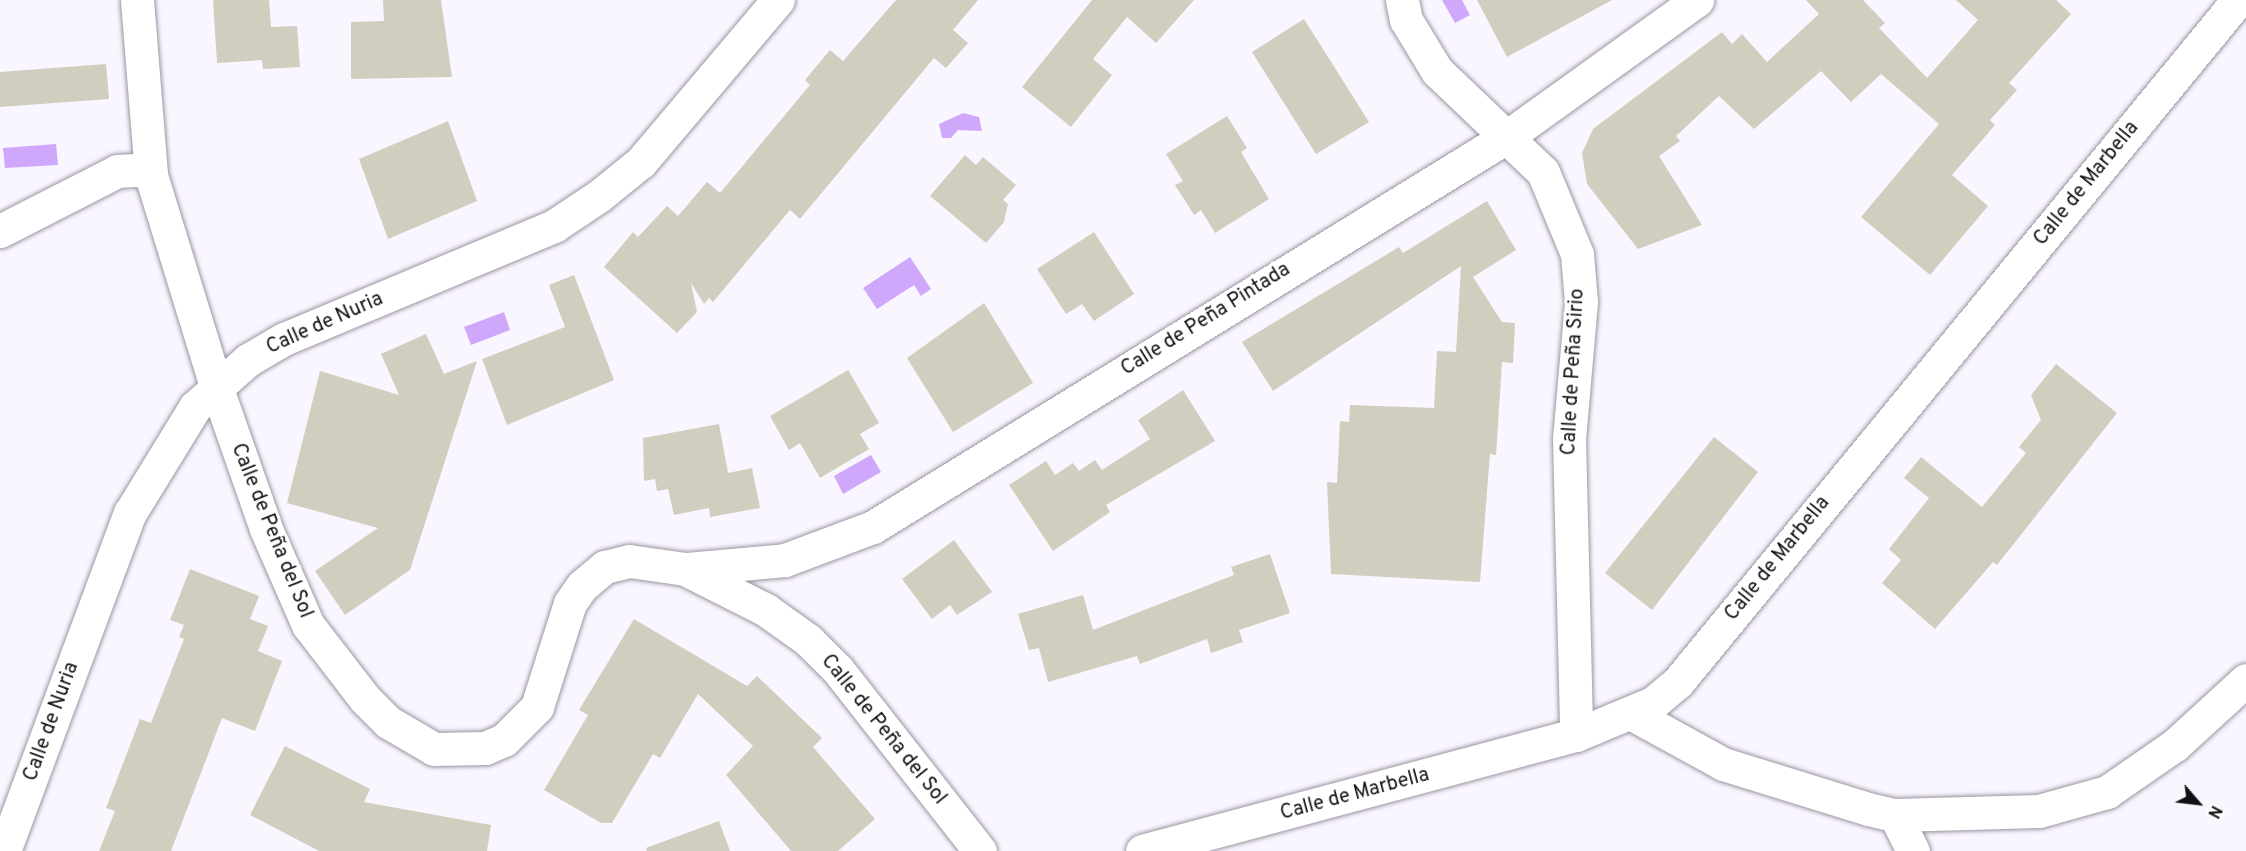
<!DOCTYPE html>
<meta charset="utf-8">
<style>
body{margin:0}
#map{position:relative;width:2246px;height:851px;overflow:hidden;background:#faf6ff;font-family:Overpass,sans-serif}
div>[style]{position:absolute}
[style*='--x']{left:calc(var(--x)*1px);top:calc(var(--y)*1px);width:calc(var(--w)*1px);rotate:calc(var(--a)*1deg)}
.water>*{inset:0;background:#d0a8fb}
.building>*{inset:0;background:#d0cebf}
.roads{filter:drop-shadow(0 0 2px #9b95a2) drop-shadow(0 0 2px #9b95a2)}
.minor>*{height:33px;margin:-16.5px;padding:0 16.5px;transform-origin:16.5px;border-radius:16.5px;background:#fff}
span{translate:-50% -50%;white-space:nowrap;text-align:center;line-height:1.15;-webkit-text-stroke:6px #fff;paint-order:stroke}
.street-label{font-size:20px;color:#121014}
.north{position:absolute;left:2168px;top:773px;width:60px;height:60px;-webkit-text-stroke:4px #fff;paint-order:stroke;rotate:118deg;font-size:16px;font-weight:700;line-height:24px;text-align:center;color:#121014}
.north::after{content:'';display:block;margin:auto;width:21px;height:27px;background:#121014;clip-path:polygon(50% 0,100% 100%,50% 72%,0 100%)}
</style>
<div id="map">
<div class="water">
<div style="clip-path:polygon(1442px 0,1462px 0,1470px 15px,1455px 23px)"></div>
<div style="clip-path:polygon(963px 113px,979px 117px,982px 131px,958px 130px,951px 138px,942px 138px,939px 124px)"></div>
<div style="clip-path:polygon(56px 144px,58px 165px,5px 168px,3px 148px)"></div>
<div style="clip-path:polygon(910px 257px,931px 289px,921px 296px,914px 285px,877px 309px,863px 288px)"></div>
<div style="clip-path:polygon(504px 312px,510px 330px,471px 345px,464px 327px)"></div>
<div style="clip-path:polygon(871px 455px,881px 472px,843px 494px,834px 476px)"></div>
</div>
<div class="building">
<div style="clip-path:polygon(213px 0,269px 0,271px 27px,297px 26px,300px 67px,263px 69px,262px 60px,217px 63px)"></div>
<div style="clip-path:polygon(383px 0,441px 0,452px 77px,351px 79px,351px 22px,384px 21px)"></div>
<div style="clip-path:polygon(896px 0,978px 0,953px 30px,968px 43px,946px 68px,934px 58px,800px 219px,790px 210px,713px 302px,709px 298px,704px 304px,691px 283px,697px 312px,677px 333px,604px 267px,633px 232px,638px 237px,667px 206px,678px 216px,707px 182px,720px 193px,810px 85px,805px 80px,830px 50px,843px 61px)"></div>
<div style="clip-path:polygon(1092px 0,1194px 0,1156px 43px,1127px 17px,1093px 59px,1112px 75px,1071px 127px,1022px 87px)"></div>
<div style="clip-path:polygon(1477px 0,1612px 0,1507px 57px)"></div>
<div style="clip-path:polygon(1806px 0,1863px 0,1885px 23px,1879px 28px,1927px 78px,1978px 20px,1956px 0,2056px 0,2071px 14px,2009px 83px,2017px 90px,1990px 120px,1995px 125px,1952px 175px,1988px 206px,1930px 275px,1861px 217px,1939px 124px,1881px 74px,1851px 102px,1821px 71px,1754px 129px,1719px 96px,1676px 136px,1680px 141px,1659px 156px,1702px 225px,1638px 249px,1587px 184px,1582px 153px,1593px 129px,1722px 32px,1732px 44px,1742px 34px,1767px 62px,1819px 14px)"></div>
<div style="clip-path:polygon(1304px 19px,1369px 122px,1316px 154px,1252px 52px)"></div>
<div style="clip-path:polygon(106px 64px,109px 99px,0 107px,0 72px)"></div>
<div style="clip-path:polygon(1227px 116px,1247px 148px,1241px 152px,1269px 199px,1215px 233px,1201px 210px,1194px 215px,1175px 185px,1183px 181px,1166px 154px)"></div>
<div style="clip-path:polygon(448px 121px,477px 201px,388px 239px,359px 159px)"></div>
<div style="clip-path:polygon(965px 155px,976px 165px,983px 157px,1016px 185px,1003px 200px,1008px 204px,1004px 222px,986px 243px,930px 196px)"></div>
<div style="clip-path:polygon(1487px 201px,1516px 250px,1473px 277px,1502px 322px,1515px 323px,1513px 363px,1502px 362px,1496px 455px,1490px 454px,1480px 582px,1331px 574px,1327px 482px,1337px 483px,1340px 421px,1349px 422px,1350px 405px,1434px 408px,1437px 351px,1456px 352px,1461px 266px,1273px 391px,1242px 342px,1399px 247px,1403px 253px)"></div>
<div style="clip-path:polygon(1094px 232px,1134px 294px,1094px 321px,1082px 304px,1066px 314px,1037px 269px)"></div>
<div style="clip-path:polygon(574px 275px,614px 380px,507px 425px,482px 359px,565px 327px,549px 285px)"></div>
<div style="clip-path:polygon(984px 303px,1033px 383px,953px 432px,907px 358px)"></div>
<div style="clip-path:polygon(426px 334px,444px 374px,477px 361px,410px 570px,345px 615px,315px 571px,378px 528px,287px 503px,320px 371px,399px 395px,381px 354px)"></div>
<div style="clip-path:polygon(2056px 364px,2117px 413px,1997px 565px,1993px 562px,1935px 629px,1882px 583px,1901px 560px,1889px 549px,1929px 498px,1904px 478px,1921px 457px,1982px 507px,2026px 453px,2019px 447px,2041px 420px,2031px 395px)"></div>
<div style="clip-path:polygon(848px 370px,879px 423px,860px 434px,869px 449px,820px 478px,800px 443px,789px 450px,770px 416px)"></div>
<div style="clip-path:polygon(1183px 390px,1215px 441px,1106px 505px,1110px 512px,1053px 551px,1009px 485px,1046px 461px,1055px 475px,1073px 463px,1079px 471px,1095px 460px,1102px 470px,1150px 439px,1138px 420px)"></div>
<div style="clip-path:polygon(719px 424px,728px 473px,752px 468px,760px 508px,710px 517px,709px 508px,674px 515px,668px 489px,657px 491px,655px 479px,644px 481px,643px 438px)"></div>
<div style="clip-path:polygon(1714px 437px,1758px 472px,1652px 610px,1605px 573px)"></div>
<div style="clip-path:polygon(954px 540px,992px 592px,957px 615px,950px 605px,932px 619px,902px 579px)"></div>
<div style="clip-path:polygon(1270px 554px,1290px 613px,1239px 630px,1243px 642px,1211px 653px,1207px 639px,1140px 664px,1137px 656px,1048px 682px,1039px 648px,1029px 650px,1018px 614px,1083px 595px,1093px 630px,1234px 575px,1231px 567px)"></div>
<div style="clip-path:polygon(190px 569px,259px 596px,250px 619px,268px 626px,258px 651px,282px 661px,255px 731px,222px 718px,171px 851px,99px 851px,115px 811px,106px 808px,140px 719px,151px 723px,184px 639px,179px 637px,184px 625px,170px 620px)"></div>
<div style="clip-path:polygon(634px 619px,747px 686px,757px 676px,822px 738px,813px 747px,875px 819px,838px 851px,791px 851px,726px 775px,753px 746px,698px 694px,660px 758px,653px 754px,612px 823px,601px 823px,544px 790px,588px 715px,579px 710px)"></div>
<div style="clip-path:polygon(285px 746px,370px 789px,364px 802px,491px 825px,487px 851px,319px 851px,250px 815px)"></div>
<div style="clip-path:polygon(719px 821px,730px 851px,647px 851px,646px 848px)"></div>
</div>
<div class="roads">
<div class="minor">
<div style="--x:137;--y:0;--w:176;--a:85.4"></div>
<div style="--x:151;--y:175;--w:221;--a:72.9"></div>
<div style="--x:216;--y:386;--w:151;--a:70.7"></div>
<div style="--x:266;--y:529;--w:105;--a:66.4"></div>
<div style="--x:308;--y:625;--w:93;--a:52.4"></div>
<div style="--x:365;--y:699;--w:33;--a:45"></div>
<div style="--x:388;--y:722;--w:53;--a:30.4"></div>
<div style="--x:434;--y:749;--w:51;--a:-1.1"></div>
<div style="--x:485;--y:748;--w:21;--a:-23"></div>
<div style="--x:504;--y:740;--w:47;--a:-45"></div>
<div style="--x:537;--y:707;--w:109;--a:-72.4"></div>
<div style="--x:570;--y:603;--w:21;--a:-55"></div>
<div style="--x:582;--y:586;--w:30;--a:-40"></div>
<div style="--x:605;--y:567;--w:25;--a:-14"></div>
<div style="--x:629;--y:561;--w:57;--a:8.1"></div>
<div style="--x:685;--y:569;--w:91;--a:26.8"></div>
<div style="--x:766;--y:610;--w:52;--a:35.5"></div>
<div style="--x:808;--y:640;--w:42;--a:45"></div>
<div style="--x:838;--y:670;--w:230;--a:51.9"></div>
<div style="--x:1402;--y:0;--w:20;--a:79"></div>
<div style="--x:1406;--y:20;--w:60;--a:58.7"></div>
<div style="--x:1437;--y:71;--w:146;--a:43.6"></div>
<div style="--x:1543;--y:172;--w:89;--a:67.5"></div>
<div style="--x:1577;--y:254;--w:48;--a:85.2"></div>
<div style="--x:1581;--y:302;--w:137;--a:95"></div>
<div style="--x:1569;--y:438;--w:297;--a:88.6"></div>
<div style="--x:0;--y:231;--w:131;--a:-27.1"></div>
<div style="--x:117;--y:171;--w:22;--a:-3"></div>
<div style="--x:139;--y:170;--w:13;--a:23"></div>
<div style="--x:687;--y:569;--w:98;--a:-5.2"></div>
<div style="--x:785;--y:560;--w:94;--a:-20.6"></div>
<div style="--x:873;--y:527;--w:746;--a:-31.62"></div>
<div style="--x:1508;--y:136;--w:233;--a:-35.7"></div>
<div style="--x:1634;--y:715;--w:102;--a:28.8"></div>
<div style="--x:1723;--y:764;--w:152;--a:17.2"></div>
<div style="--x:1868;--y:809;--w:28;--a:13"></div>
<div style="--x:1895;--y:815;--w:144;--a:-1.6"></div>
<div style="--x:2039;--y:811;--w:71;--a:-15.6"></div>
<div style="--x:2107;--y:792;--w:83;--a:-34.7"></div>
<div style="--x:2175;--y:745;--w:96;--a:-42.5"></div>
<div style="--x:1895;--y:815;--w:40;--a:63.4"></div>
<div style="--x:4;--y:851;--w:361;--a:-69.6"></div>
<div style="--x:130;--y:513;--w:124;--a:-58.5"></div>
<div style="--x:195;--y:407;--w:71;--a:-41.6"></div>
<div style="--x:248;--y:360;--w:42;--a:-30.3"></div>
<div style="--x:284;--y:339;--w:293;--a:-22.7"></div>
<div style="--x:554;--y:226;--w:54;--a:-33.7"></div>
<div style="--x:599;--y:196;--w:54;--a:-39"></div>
<div style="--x:641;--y:162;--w:212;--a:-49.8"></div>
<div style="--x:1142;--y:851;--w:449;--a:-15"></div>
<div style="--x:1576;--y:735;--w:83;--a:-22.6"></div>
<div style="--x:1653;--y:703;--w:33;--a:-40"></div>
<div style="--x:1678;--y:682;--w:882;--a:-50.61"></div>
</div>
</div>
<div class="street-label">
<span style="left:2087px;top:184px;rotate:-51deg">Calle de Marbella</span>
<span style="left:1206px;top:320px;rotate:-32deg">Calle de Peña Pintada</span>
<span style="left:325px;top:324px;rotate:-24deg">Calle de Nuria</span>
<span style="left:1574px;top:372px;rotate:-87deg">Calle de Peña Sirio</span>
<span style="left:271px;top:531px;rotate:68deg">Calle de Peña del Sol</span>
<span style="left:1778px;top:559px;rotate:-51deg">Calle de Marbella</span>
<span style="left:52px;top:722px;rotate:-70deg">Calle de Nuria</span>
<span style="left:883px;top:730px;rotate:51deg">Calle de Peña del Sol</span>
<span style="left:1355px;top:795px;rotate:-15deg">Calle de Marbella</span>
</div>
<div class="north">N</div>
</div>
